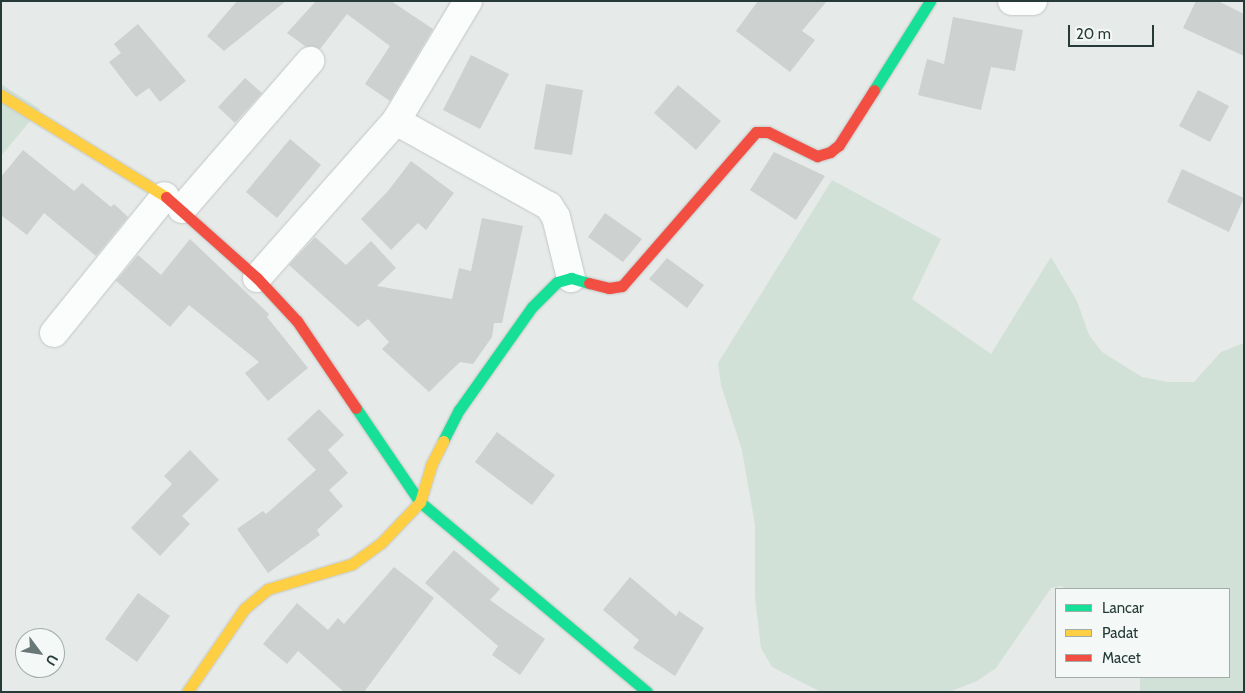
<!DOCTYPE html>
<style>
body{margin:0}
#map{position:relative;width:1245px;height:693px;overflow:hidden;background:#e6eae8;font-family:Cabin,sans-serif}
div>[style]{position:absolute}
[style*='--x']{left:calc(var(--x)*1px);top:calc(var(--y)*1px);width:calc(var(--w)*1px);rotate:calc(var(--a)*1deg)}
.green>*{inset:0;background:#d1e1d8}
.building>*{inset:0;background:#cdd1d0}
.roads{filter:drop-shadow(0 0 1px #c3c7c5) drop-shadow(0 0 1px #c3c7c5)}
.street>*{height:28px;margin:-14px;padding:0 14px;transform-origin:14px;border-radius:14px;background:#fbfcfc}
.fast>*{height:11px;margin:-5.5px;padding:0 5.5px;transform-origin:5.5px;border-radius:5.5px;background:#16e098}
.slow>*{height:11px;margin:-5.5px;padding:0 5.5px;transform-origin:5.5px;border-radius:5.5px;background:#ffcf43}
.jam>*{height:11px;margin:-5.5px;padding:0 5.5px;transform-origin:5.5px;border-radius:5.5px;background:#f24e42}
span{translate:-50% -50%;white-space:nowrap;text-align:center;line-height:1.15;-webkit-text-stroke:4px #f4f9f7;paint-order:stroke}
.frame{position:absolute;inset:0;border:2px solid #263b38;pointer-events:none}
.legend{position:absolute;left:1055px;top:588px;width:175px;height:90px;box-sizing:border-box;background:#f4f9f7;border:1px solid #a2adab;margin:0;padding:6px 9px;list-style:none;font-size:15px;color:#263b38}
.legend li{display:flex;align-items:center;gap:10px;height:25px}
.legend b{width:25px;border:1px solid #a2adab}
.north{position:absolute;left:15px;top:628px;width:50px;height:50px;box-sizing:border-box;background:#f4f9f7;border:1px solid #a2adab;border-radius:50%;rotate:121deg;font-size:14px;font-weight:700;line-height:20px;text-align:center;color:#263b38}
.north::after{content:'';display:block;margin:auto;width:18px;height:22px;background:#697876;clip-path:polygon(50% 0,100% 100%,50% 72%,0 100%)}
.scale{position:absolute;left:1068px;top:25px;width:86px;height:22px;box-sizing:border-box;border:2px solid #263b38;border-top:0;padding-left:6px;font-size:15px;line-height:18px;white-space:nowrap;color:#263b38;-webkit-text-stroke:4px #f4f9f7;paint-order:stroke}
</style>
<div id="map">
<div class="green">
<div style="clip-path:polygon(1px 84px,40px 109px,1px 156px)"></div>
<div style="clip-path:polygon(832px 180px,941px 239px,912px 299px,991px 354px,1051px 257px,1077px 301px,1089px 335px,1102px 352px,1142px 377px,1168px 382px,1194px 382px,1221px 352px,1244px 343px,1244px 692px,1140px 692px,1140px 677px,1229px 677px,1229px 589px,1066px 589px,1061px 586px,1051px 588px,996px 668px,977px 681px,949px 692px,821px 692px,772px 667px,761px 648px,755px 597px,755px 525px,742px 450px,721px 385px,718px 363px)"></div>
</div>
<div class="building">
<div style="clip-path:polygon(237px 1px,286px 1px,224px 51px,207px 36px)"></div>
<div style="clip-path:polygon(316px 1px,391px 1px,433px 29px,390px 101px,365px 84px,390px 46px,347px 14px,320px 49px,305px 46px,287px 33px)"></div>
<div style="clip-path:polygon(758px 1px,827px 1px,802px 31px,815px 40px,790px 72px,736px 31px)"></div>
<div style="clip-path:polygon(1196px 1px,1218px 1px,1244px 14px,1244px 56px,1183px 28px)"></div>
<div style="clip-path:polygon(953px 17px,1023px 30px,1015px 71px,991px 67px,981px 110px,918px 95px,927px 59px,944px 64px)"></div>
<div style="clip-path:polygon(138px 24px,186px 81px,160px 102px,149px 88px,136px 97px,109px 62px,121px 53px,114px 44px)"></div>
<div style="clip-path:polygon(471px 55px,509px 74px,480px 129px,443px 110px)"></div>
<div style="clip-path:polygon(245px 78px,262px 93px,235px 123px,218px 107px)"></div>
<div style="clip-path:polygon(546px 84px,583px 90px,572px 155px,534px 149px)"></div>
<div style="clip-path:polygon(678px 85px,721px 121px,696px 150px,654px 113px)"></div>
<div style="clip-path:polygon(1198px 90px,1229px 106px,1210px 142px,1179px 126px)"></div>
<div style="clip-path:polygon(290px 139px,321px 165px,277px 218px,246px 192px)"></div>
<div style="clip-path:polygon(23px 150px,74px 191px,82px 183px,111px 207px,114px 204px,128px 217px,96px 256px,44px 213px,27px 235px,1px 215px,1px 177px)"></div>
<div style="clip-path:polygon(774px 152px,825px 176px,796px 220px,750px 190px)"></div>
<div style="clip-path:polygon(411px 161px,454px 193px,426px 230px,418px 223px,391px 250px,361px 219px,388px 191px)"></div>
<div style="clip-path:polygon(1182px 169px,1244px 198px,1229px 232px,1167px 202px)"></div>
<div style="clip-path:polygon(605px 213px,642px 239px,623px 262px,588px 237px)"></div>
<div style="clip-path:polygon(482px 218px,523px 226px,502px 323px,494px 323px,492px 337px,473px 364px,460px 362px,429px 392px,382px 349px,389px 342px,368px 319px,358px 327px,289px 265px,315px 237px,346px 265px,371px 241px,396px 268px,377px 286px,452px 299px,459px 268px,471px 271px)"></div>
<div style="clip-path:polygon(190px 239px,269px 314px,267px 317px,308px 368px,268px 401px,245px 373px,259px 362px,189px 305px,170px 327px,116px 281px,138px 255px,161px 275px)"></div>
<div style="clip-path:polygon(667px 258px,704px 285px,687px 308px,649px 279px)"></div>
<div style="clip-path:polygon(319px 409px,344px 435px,328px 450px,348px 473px,329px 490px,343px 506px,317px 530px,320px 535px,268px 573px,237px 529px,263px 511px,266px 514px,316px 470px,287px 439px)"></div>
<div style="clip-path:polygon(497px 432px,555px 475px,532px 505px,475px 462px)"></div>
<div style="clip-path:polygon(190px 450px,219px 480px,182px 516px,190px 524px,160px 556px,131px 528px,172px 484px,164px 476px)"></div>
<div style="clip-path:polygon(454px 550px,500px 589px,490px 600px,545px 639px,520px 675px,492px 655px,498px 646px,425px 583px)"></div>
<div style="clip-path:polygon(394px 567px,434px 598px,364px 692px,344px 692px,298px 651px,287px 664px,263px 644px,297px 603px,328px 630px,338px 618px,344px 624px)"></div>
<div style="clip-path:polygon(630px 577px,676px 616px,679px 611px,704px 628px,675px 676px,633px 648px,639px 640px,603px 610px)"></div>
<div style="clip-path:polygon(138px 593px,170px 616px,137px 662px,105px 639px)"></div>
</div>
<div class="roads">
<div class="street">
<div style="--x:1012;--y:1;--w:21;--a:0"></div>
<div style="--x:396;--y:121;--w:175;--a:29.1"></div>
<div style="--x:549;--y:206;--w:13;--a:58"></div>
<div style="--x:556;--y:217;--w:63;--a:76.2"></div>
<div style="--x:182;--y:209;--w:196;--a:-49.1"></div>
<div style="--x:257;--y:278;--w:210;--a:-48.5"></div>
<div style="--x:396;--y:121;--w:140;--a:-59"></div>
<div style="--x:54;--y:333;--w:176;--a:-51"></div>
</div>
<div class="fast">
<div style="--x:874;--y:90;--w:105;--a:-57.8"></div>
<div style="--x:356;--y:408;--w:114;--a:55.8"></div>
<div style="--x:420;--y:502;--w:296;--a:39.9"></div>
<div style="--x:443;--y:441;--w:35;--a:-63"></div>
<div style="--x:459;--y:410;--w:126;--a:-54.7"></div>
<div style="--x:532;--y:307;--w:35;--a:-45"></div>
<div style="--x:557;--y:282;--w:15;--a:-16"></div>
<div style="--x:571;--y:278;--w:19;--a:16"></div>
</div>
<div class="slow">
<div style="--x:1;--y:95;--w:194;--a:31.7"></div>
<div style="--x:187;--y:692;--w:101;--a:-55.5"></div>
<div style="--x:244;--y:609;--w:31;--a:-40"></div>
<div style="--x:268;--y:589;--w:88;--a:-16.6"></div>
<div style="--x:352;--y:564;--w:36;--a:-36"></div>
<div style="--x:381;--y:543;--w:57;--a:-46.4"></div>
<div style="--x:420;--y:502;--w:39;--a:-73"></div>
<div style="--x:431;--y:465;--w:27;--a:-63"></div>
</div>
<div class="jam">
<div style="--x:166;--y:197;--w:122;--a:41.7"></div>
<div style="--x:257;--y:278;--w:59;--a:47.1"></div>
<div style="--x:297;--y:321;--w:105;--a:55.9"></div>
<div style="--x:589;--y:283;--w:21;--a:14"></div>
<div style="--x:609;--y:288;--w:13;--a:-9"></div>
<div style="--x:622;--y:286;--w:204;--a:-49"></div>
<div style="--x:756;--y:132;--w:12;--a:0"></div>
<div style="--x:768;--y:132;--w:55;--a:26.1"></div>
<div style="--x:817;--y:156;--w:14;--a:-17"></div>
<div style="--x:830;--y:152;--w:11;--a:-38"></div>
<div style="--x:839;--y:145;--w:65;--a:-57.5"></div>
</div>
</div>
<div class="frame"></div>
<ul class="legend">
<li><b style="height:6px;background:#16e098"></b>Lancar</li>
<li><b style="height:6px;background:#ffcf43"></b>Padat</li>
<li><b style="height:6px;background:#f24e42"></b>Macet</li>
</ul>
<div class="north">U</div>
<div class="scale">20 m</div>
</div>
